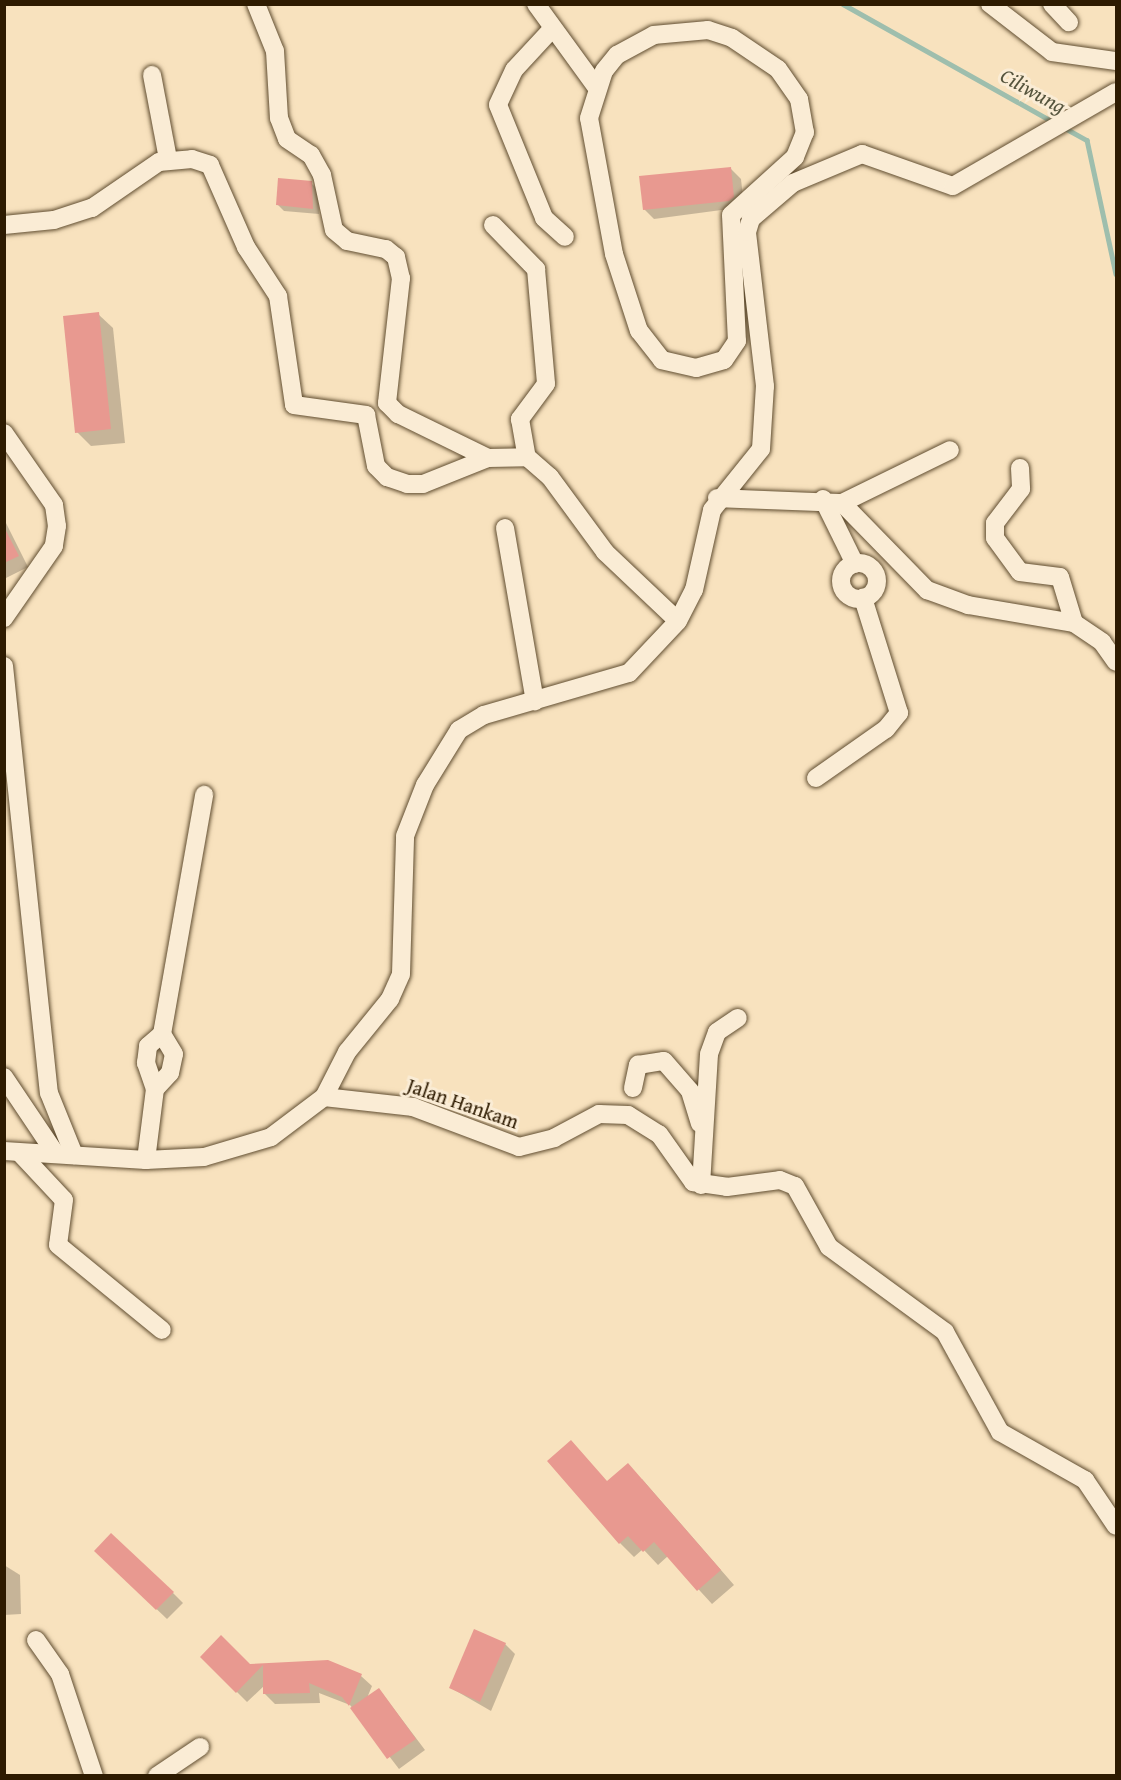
<!DOCTYPE html>
<style>
body{margin:0}
#map{position:relative;width:1121px;height:1780px;overflow:hidden;background:#f8e2be;font-family:"Gentium Book Plus",serif}
div>[style]{position:absolute}
[style*='--x']{left:calc(var(--x)*1px);top:calc(var(--y)*1px);width:calc(var(--w)*1px);rotate:calc(var(--a)*1deg)}
.shadow>*{inset:0;background:#0003}
.stream>*{height:4.5px;margin:-2.25px;padding:0 2.25px;transform-origin:2.25px;border-radius:2.25px;background:#9ebead}
.building>*{inset:0;background:#e89990}
.roads{filter:drop-shadow(0 0 2px #604d30) drop-shadow(0 0 2px #604d30)}
.minor>*{height:18px;margin:-9px;padding:0 9px;transform-origin:9px;border-radius:9px;background:#faecd5}
.minor>.ring{margin:-9px;padding:0;box-sizing:content-box;background:none;border:18px solid #faecd5;border-radius:50%}
span{translate:-50% -50%;white-space:nowrap;text-align:center;line-height:1.15;-webkit-text-stroke:6px #faecd5;paint-order:stroke}
.street-label{font-size:20px;color:#2e1b01}
.water-label{font-size:21px;color:#55543d;font-style:italic}
.frame{position:absolute;inset:0;border:6px solid #2e1b01;pointer-events:none}
</style>
<div id="map">
<div class="shadow">
<div style="clip-path:polygon(731px 169px,741px 179px,744px 207px,654px 219px,644px 209px)"></div>
<div style="clip-path:polygon(311px 183px,318px 190px,319px 214px,284px 211px,277px 204px)"></div>
<div style="clip-path:polygon(98px 314px,113px 328px,125px 443px,91px 446px,77px 432px)"></div>
<div style="clip-path:polygon(4px 519px,28px 567px,4px 579px)"></div>
<div style="clip-path:polygon(642px 1479px,734px 1585px,712px 1604px,668px 1556px,658px 1565px,643px 1549px,634px 1557px,620px 1543px,608px 1483px)"></div>
<div style="clip-path:polygon(106px 1561px,173px 1593px,183px 1603px,167px 1619px)"></div>
<div style="clip-path:polygon(4px 1565px,20px 1575px,21px 1614px,4px 1615px)"></div>
<div style="clip-path:polygon(505px 1644px,515px 1654px,491px 1711px,451px 1688px)"></div>
<div style="clip-path:polygon(202px 1657px,249px 1665px,328px 1662px,361px 1676px,372px 1686px,367px 1698px,379px 1689px,425px 1750px,399px 1769px,350px 1705px,319px 1693px,320px 1703px,275px 1704px,264px 1693px,265px 1685px,247px 1702px)"></div>
</div>
<div class="stream">
<div style="--x:843;--y:4;--w:243;--a:29.3"></div>
<div style="--x:1065;--y:128;--w:25;--a:29"></div>
<div style="--x:1087;--y:140;--w:137;--a:77.8"></div>
</div>
<div class="building">
<div style="clip-path:polygon(731px 167px,734px 197px,729px 201px,643px 210px,639px 176px)"></div>
<div style="clip-path:polygon(278px 178px,312px 181px,313px 209px,276px 205px)"></div>
<div style="clip-path:polygon(99px 312px,111px 429px,75px 433px,63px 316px)"></div>
<div style="clip-path:polygon(4px 527px,19px 556px,4px 563px)"></div>
<div style="clip-path:polygon(571px 1440px,607px 1481px,628px 1463px,721px 1570px,697px 1591px,654px 1542px,643px 1552px,628px 1536px,619px 1544px,547px 1461px)"></div>
<div style="clip-path:polygon(111px 1533px,174px 1592px,156px 1610px,94px 1551px)"></div>
<div style="clip-path:polygon(474px 1629px,506px 1643px,480px 1702px,449px 1688px)"></div>
<div style="clip-path:polygon(221px 1635px,250px 1664px,328px 1660px,362px 1674px,349px 1706px,342px 1697px,309px 1683px,310px 1693px,263px 1694px,263px 1665px,236px 1693px,200px 1657px)"></div>
<div style="clip-path:polygon(379px 1688px,416px 1739px,387px 1759px,350px 1708px)"></div>
</div>
<div class="roads">
<div class="minor">
<div style="--x:256;--y:4;--w:51;--a:68"></div>
<div style="--x:275;--y:51;--w:67;--a:86.6"></div>
<div style="--x:279;--y:118;--w:22;--a:69"></div>
<div style="--x:287;--y:139;--w:29;--a:34"></div>
<div style="--x:311;--y:155;--w:23;--a:61"></div>
<div style="--x:322;--y:175;--w:56;--a:77.7"></div>
<div style="--x:334;--y:230;--w:17;--a:40"></div>
<div style="--x:347;--y:241;--w:40;--a:12"></div>
<div style="--x:386;--y:249;--w:13;--a:39"></div>
<div style="--x:396;--y:257;--w:22;--a:77"></div>
<div style="--x:401;--y:278;--w:126;--a:96.4"></div>
<div style="--x:387;--y:403;--w:16;--a:45"></div>
<div style="--x:398;--y:414;--w:100;--a:26.1"></div>
<div style="--x:536;--y:4;--w:104;--a:54"></div>
<div style="--x:990;--y:4;--w:78;--a:37.7"></div>
<div style="--x:1052;--y:52;--w:65;--a:8"></div>
<div style="--x:1052;--y:4;--w:25;--a:47"></div>
<div style="--x:551;--y:30;--w:54;--a:132.8"></div>
<div style="--x:514;--y:70;--w:38;--a:115"></div>
<div style="--x:498;--y:105;--w:122;--a:67.8"></div>
<div style="--x:544;--y:218;--w:28;--a:42"></div>
<div style="--x:708;--y:30;--w:25;--a:18"></div>
<div style="--x:732;--y:38;--w:55;--a:34"></div>
<div style="--x:778;--y:69;--w:37;--a:55"></div>
<div style="--x:799;--y:99;--w:34;--a:80"></div>
<div style="--x:805;--y:132;--w:27;--a:112"></div>
<div style="--x:795;--y:157;--w:86;--a:137.8"></div>
<div style="--x:731;--y:215;--w:126;--a:87.3"></div>
<div style="--x:737;--y:341;--w:23;--a:124"></div>
<div style="--x:724;--y:360;--w:29;--a:164"></div>
<div style="--x:696;--y:368;--w:35;--a:-167"></div>
<div style="--x:662;--y:360;--w:37;--a:-128"></div>
<div style="--x:639;--y:331;--w:81;--a:-108"></div>
<div style="--x:614;--y:254;--w:138;--a:-100.4"></div>
<div style="--x:589;--y:118;--w:49;--a:-72.3"></div>
<div style="--x:604;--y:71;--w:21;--a:-51"></div>
<div style="--x:617;--y:55;--w:42;--a:-28.4"></div>
<div style="--x:654;--y:35;--w:54;--a:-5.3"></div>
<div style="--x:152;--y:75;--w:86;--a:79.2"></div>
<div style="--x:4;--y:225;--w:50;--a:-5.7"></div>
<div style="--x:54;--y:220;--w:40;--a:-18"></div>
<div style="--x:92;--y:208;--w:81;--a:-34.5"></div>
<div style="--x:159;--y:162;--w:33;--a:-5"></div>
<div style="--x:192;--y:159;--w:19;--a:18"></div>
<div style="--x:210;--y:165;--w:90;--a:66.3"></div>
<div style="--x:246;--y:247;--w:59;--a:56.9"></div>
<div style="--x:278;--y:296;--w:110;--a:81.6"></div>
<div style="--x:294;--y:405;--w:73;--a:7.9"></div>
<div style="--x:366;--y:415;--w:52;--a:78.9"></div>
<div style="--x:376;--y:466;--w:16;--a:45"></div>
<div style="--x:387;--y:477;--w:21;--a:19"></div>
<div style="--x:407;--y:484;--w:16;--a:0"></div>
<div style="--x:423;--y:484;--w:70;--a:-21.8"></div>
<div style="--x:488;--y:458;--w:39;--a:-1"></div>
<div style="--x:527;--y:457;--w:30;--a:41"></div>
<div style="--x:550;--y:477;--w:93;--a:53.7"></div>
<div style="--x:605;--y:552;--w:100;--a:43.4"></div>
<div style="--x:493;--y:225;--w:62;--a:45.7"></div>
<div style="--x:536;--y:269;--w:115;--a:85"></div>
<div style="--x:546;--y:384;--w:44;--a:126.6"></div>
<div style="--x:520;--y:419;--w:39;--a:80"></div>
<div style="--x:4;--y:433;--w:88;--a:55.2"></div>
<div style="--x:54;--y:505;--w:21;--a:82"></div>
<div style="--x:57;--y:526;--w:20;--a:99"></div>
<div style="--x:54;--y:546;--w:88;--a:124.8"></div>
<div style="--x:1020;--y:468;--w:21;--a:87"></div>
<div style="--x:1021;--y:489;--w:43;--a:127.4"></div>
<div style="--x:995;--y:523;--w:15;--a:90"></div>
<div style="--x:995;--y:538;--w:42;--a:53.7"></div>
<div style="--x:1020;--y:572;--w:40;--a:7.1"></div>
<div style="--x:1060;--y:577;--w:48;--a:73.1"></div>
<div style="--x:717;--y:498;--w:125;--a:2.3"></div>
<div style="--x:842;--y:503;--w:122;--a:45.7"></div>
<div style="--x:927;--y:590;--w:44;--a:20.1"></div>
<div style="--x:968;--y:605;--w:108;--a:9.6"></div>
<div style="--x:1074;--y:623;--w:34;--a:34"></div>
<div style="--x:1102;--y:642;--w:24;--a:55"></div>
<div style="--x:823;--y:499;--w:72;--a:63.8"></div>
<div style="--x:842;--y:503;--w:120;--a:-26.1"></div>
<div style="--x:505;--y:528;--w:176;--a:80.2"></div>
<div class="ring" style="left:841px;top:563px;width:18px;height:18px"></div>
<div style="--x:4;--y:666;--w:429;--a:84"></div>
<div style="--x:49;--y:1093;--w:67;--a:68"></div>
<div style="--x:816;--y:778;--w:85;--a:-35"></div>
<div style="--x:886;--y:729;--w:21;--a:-51"></div>
<div style="--x:899;--y:713;--w:121;--a:-107.4"></div>
<div style="--x:4;--y:1077;--w:92;--a:56.1"></div>
<div style="--x:633;--y:1088;--w:24;--a:-78"></div>
<div style="--x:638;--y:1065;--w:26;--a:-9"></div>
<div style="--x:664;--y:1061;--w:40;--a:49"></div>
<div style="--x:690;--y:1091;--w:34;--a:73"></div>
<div style="--x:155;--y:1089;--w:22;--a:-47"></div>
<div style="--x:170;--y:1073;--w:19;--a:-78"></div>
<div style="--x:174;--y:1054;--w:23;--a:-121"></div>
<div style="--x:324;--y:1097;--w:51;--a:-62.9"></div>
<div style="--x:347;--y:1052;--w:68;--a:-50.9"></div>
<div style="--x:390;--y:999;--w:27;--a:-66"></div>
<div style="--x:401;--y:974;--w:138;--a:-88.3"></div>
<div style="--x:405;--y:836;--w:55;--a:-68.6"></div>
<div style="--x:425;--y:785;--w:65;--a:-58.3"></div>
<div style="--x:459;--y:730;--w:29;--a:-31"></div>
<div style="--x:484;--y:715;--w:151;--a:-16.2"></div>
<div style="--x:629;--y:673;--w:71;--a:-46.7"></div>
<div style="--x:678;--y:621;--w:35;--a:-63"></div>
<div style="--x:694;--y:590;--w:82;--a:-77.3"></div>
<div style="--x:712;--y:510;--w:78;--a:-51.2"></div>
<div style="--x:761;--y:449;--w:63;--a:-86.4"></div>
<div style="--x:765;--y:386;--w:155;--a:-96.7"></div>
<div style="--x:747;--y:232;--w:14;--a:-73"></div>
<div style="--x:751;--y:219;--w:55;--a:-40.6"></div>
<div style="--x:793;--y:183;--w:75;--a:-22.8"></div>
<div style="--x:862;--y:154;--w:96;--a:19.4"></div>
<div style="--x:953;--y:186;--w:188;--a:-30"></div>
<div style="--x:4;--y:1151;--w:142;--a:3.6"></div>
<div style="--x:146;--y:1160;--w:58;--a:-3"></div>
<div style="--x:204;--y:1157;--w:70;--a:-16.6"></div>
<div style="--x:271;--y:1137;--w:66;--a:-37"></div>
<div style="--x:324;--y:1097;--w:90;--a:6.4"></div>
<div style="--x:413;--y:1107;--w:113;--a:20.7"></div>
<div style="--x:519;--y:1147;--w:36;--a:-14"></div>
<div style="--x:554;--y:1138;--w:51;--a:-28.1"></div>
<div style="--x:599;--y:1114;--w:29;--a:2"></div>
<div style="--x:628;--y:1115;--w:36;--a:32"></div>
<div style="--x:659;--y:1134;--w:59;--a:54.7"></div>
<div style="--x:693;--y:1182;--w:34;--a:8"></div>
<div style="--x:727;--y:1187;--w:53;--a:-7.5"></div>
<div style="--x:780;--y:1180;--w:16;--a:22"></div>
<div style="--x:795;--y:1186;--w:70;--a:60.9"></div>
<div style="--x:829;--y:1247;--w:144;--a:36.2"></div>
<div style="--x:945;--y:1332;--w:114;--a:61.2"></div>
<div style="--x:1000;--y:1432;--w:98;--a:29.5"></div>
<div style="--x:1085;--y:1480;--w:55;--a:56"></div>
<div style="--x:20;--y:1153;--w:64;--a:46.9"></div>
<div style="--x:64;--y:1200;--w:45;--a:97.6"></div>
<div style="--x:58;--y:1245;--w:134;--a:39.3"></div>
<div style="--x:146;--y:1160;--w:72;--a:-82.8"></div>
<div style="--x:155;--y:1089;--w:28;--a:-109"></div>
<div style="--x:146;--y:1063;--w:17;--a:-83"></div>
<div style="--x:148;--y:1046;--w:18;--a:-41"></div>
<div style="--x:162;--y:1034;--w:243;--a:-80"></div>
<div style="--x:701;--y:1185;--w:131;--a:-86.5"></div>
<div style="--x:709;--y:1054;--w:23;--a:-70"></div>
<div style="--x:717;--y:1032;--w:25;--a:-34"></div>
<div style="--x:36;--y:1640;--w:42;--a:54.8"></div>
<div style="--x:60;--y:1674;--w:108;--a:71.6"></div>
<div style="--x:157;--y:1776;--w:52;--a:-34"></div>
</div>
</div>
<div class="street-label">
<span style="left:463px;top:1103px;rotate:19deg">Jalan Hankam</span>
</div>
<div class="water-label">
<span style="left:1033px;top:91px;rotate:29deg">Ciliwung</span>
</div>
<div class="frame"></div>
</div>
